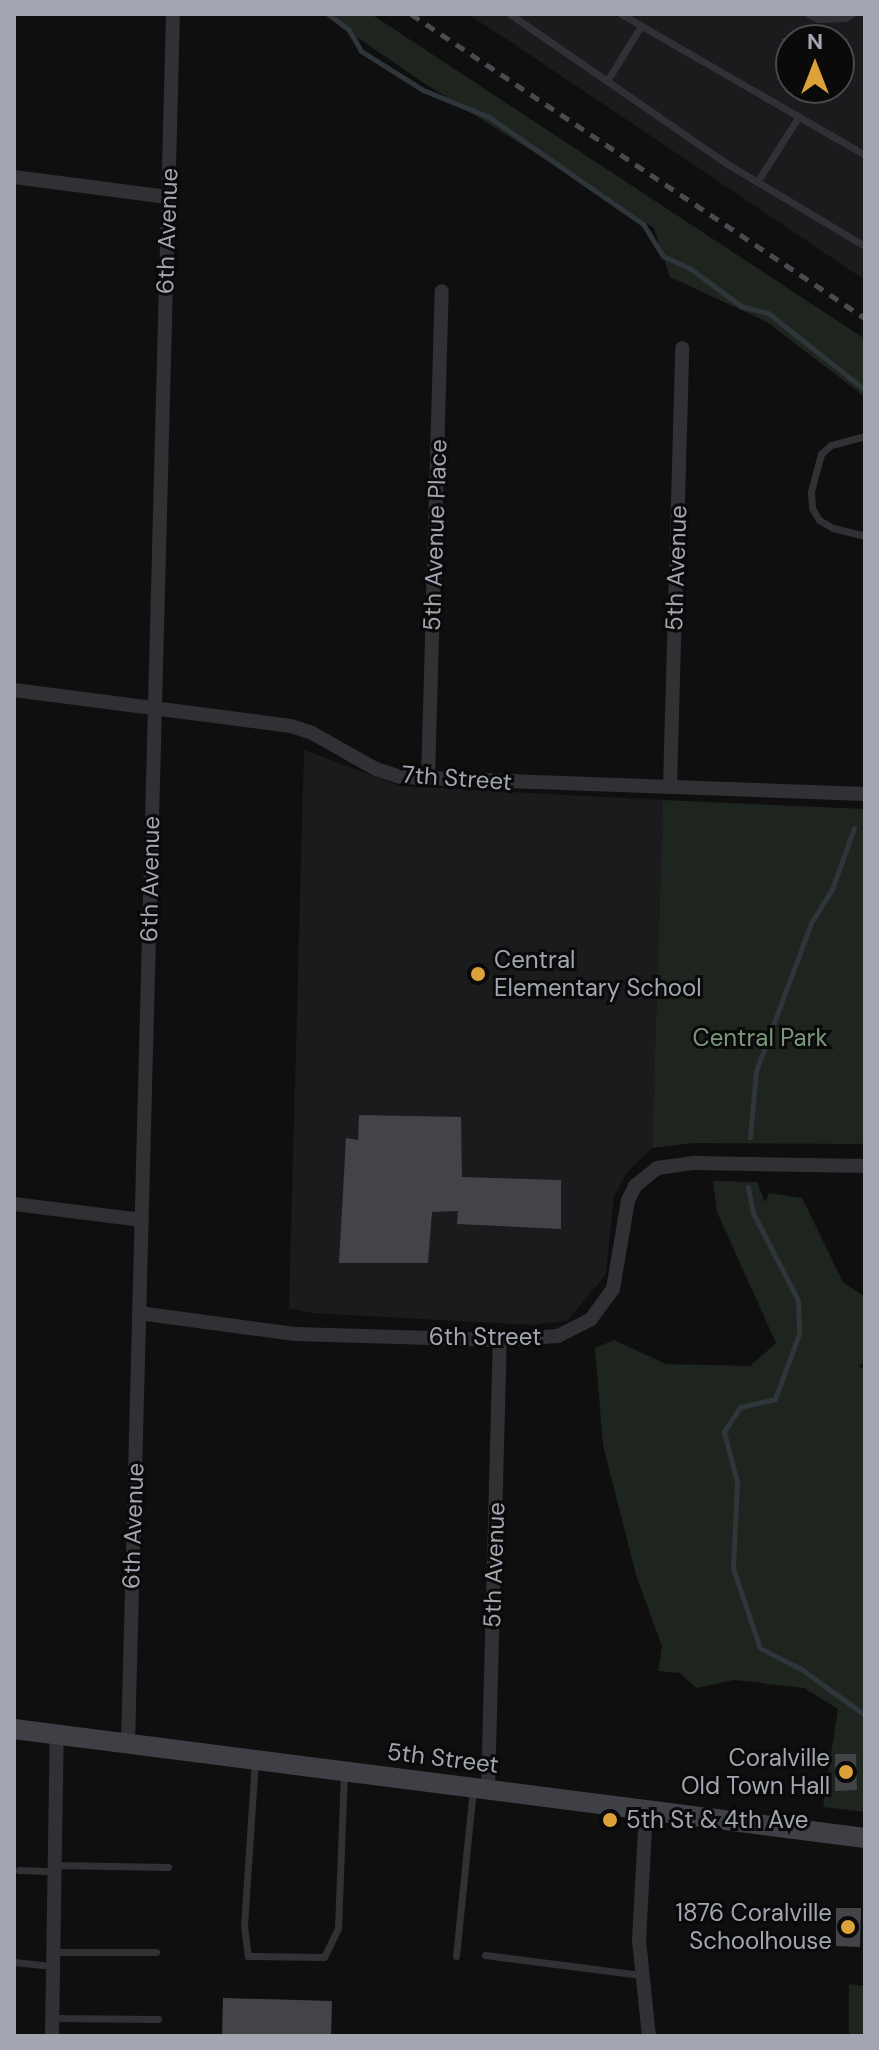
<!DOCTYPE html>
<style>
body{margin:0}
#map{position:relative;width:879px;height:2050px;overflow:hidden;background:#0f0f10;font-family:"DM Sans",sans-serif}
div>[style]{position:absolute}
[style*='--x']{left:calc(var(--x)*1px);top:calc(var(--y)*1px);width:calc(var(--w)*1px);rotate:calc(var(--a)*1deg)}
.built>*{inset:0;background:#1b1b1d}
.green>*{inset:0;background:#1e241e}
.stream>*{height:5px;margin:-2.5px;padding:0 2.5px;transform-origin:2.5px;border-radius:2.5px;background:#2e363b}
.building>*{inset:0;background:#434448}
.lane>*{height:7px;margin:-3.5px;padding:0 3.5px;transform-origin:3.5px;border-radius:3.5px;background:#313135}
.street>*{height:14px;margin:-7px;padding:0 7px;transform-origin:7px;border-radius:7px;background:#313135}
.secondary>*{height:20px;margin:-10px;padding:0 10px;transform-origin:10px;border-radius:10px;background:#3f4045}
.rail>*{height:5px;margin-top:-2.5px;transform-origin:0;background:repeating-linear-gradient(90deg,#4a4b50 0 10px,transparent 0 18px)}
.dots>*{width:22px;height:22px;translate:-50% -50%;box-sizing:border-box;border:4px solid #0a0a0b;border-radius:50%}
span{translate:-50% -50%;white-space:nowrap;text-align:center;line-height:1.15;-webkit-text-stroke:6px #0a0a0b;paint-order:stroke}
.street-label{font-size:24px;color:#a2a6b0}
.poi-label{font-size:24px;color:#a2a6b0}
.left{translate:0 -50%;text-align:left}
.right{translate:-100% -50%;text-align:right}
.park-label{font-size:24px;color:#7a997b}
.frame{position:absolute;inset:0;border:16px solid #a2a6b0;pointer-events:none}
.north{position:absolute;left:775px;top:24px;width:80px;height:80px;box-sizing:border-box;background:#0a0a0b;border:2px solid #47484d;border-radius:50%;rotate:0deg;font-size:22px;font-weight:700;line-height:32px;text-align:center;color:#a2a6b0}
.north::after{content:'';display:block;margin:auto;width:28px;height:36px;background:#dda13a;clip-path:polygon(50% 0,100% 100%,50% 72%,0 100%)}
</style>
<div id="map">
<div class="built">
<div style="clip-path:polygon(evenodd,467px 14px,865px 14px,865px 280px,502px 36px,467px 14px,791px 40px,839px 40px,839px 88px,791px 88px,791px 40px)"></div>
<div style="clip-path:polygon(304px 750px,400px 786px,663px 800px,652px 1148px,628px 1171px,614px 1196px,606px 1274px,567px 1321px,533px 1325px,311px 1313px,289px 1308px)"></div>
</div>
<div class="green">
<div style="clip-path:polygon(323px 14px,371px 14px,865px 339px,865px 397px,767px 322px,670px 277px,654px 228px,421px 81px)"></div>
<div style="clip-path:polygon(663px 800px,865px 809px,865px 1144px,694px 1143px,652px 1148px)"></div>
<div style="clip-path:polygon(713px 1181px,757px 1182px,765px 1202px,769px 1193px,802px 1198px,843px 1282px,865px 1297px,865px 1361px,858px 1367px,865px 1368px,865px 1812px,823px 1807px,838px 1709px,804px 1688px,735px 1680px,696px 1688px,680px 1673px,658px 1671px,662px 1646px,636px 1575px,603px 1445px,595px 1348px,614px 1340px,666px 1364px,750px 1366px,776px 1343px,717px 1212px)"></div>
<div style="clip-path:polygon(849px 1984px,865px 1986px,865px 2036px,849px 2036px)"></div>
</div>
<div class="stream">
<div style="--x:328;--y:14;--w:26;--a:37"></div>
<div style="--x:349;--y:30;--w:24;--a:60"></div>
<div style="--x:361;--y:51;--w:73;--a:32.2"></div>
<div style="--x:423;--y:90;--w:71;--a:22.2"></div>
<div style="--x:489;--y:117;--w:188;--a:34.8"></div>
<div style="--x:643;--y:224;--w:38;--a:58"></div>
<div style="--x:663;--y:256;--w:31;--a:25"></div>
<div style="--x:691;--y:269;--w:62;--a:36.5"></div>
<div style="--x:741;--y:306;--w:28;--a:15"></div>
<div style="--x:768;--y:313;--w:124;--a:38.4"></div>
<div style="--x:750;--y:1137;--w:66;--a:-84.8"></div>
<div style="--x:756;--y:1071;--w:158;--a:-69.6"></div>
<div style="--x:811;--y:923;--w:40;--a:-58"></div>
<div style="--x:832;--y:889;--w:65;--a:-70.2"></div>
<div style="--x:748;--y:1187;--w:26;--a:79"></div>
<div style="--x:753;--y:1213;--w:98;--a:62.7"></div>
<div style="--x:798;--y:1300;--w:34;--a:88"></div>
<div style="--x:799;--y:1334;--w:69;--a:110.3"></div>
<div style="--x:775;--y:1399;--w:36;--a:167"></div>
<div style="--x:740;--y:1407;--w:30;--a:123"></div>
<div style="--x:724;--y:1432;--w:52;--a:75.4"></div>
<div style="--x:737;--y:1482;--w:86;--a:92.7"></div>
<div style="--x:733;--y:1568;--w:84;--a:71.4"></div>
<div style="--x:760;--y:1648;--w:46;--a:27.1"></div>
<div style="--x:801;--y:1669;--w:79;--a:35.7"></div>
</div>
<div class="building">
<div style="clip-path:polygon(821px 25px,848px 40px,781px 40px,807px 26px)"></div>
<div style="clip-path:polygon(359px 1115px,461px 1117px,462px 1177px,561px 1180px,561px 1229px,457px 1224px,458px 1211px,432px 1212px,428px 1263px,339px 1263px,346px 1138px,358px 1140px)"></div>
<div style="clip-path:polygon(835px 1754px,856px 1754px,857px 1790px,835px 1791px)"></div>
<div style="clip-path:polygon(836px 1908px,861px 1908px,860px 1947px,836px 1946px)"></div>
<div style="clip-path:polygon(223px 1998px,332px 2001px,331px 2036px,222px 2036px)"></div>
</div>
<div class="lane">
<div style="--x:510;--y:14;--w:266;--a:34.6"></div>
<div style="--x:729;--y:165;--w:158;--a:30.8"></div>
<div style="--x:621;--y:14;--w:282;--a:30"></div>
<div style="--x:808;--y:14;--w:11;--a:27"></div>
<div style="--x:818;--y:19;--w:27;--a:-2"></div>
<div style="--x:845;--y:18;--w:8;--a:-30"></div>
<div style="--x:607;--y:81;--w:65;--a:-58.3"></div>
<div style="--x:757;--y:182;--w:78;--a:-57.5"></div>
<div style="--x:865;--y:436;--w:35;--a:165"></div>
<div style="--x:831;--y:445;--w:13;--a:138"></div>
<div style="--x:821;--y:454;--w:39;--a:105"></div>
<div style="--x:811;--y:492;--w:16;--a:86"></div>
<div style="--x:812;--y:508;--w:14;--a:60"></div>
<div style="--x:819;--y:520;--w:16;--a:30"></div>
<div style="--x:833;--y:528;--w:33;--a:14"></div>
<div style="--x:255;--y:1760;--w:165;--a:93.8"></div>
<div style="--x:244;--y:1925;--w:31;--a:83"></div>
<div style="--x:248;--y:1956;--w:76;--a:0.8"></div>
<div style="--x:324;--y:1957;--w:32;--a:-64"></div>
<div style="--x:338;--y:1928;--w:155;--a:-87.8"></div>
<div style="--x:55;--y:1865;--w:113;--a:1"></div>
<div style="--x:19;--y:1870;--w:36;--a:2"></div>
<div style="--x:52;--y:1952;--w:104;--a:0"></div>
<div style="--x:485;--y:1955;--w:157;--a:7.3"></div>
<div style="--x:456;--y:1956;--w:167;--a:-84.2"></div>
<div style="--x:14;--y:1962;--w:38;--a:6"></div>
<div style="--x:52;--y:2018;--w:106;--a:0.5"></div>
</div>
<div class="street">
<div style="--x:14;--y:177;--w:155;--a:7.4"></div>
<div style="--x:14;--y:690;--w:279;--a:7.4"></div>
<div style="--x:291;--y:726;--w:22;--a:18"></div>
<div style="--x:312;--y:733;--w:73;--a:29.4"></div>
<div style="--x:376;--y:769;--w:26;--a:18"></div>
<div style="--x:401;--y:777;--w:464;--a:2.1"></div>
<div style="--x:428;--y:780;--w:489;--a:-88.4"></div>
<div style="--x:670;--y:787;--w:439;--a:-88.4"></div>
<div style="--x:14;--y:1204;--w:129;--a:7.1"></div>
<div style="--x:139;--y:1313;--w:157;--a:7.7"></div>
<div style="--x:295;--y:1334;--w:205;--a:1.7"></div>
<div style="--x:500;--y:1340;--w:58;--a:-3.9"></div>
<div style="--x:558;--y:1336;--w:37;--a:-27"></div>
<div style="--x:591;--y:1319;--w:37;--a:-54"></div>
<div style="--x:613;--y:1289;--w:90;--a:-80.4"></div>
<div style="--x:628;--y:1200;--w:16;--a:-63"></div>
<div style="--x:635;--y:1186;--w:28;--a:-39"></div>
<div style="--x:657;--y:1168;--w:37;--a:-8"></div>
<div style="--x:694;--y:1163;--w:171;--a:1"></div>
<div style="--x:128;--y:1743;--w:1730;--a:-88.51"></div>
<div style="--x:488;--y:1790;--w:450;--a:-88.5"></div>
<div style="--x:646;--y:1811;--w:129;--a:93.1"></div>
<div style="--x:639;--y:1940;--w:97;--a:84.1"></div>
<div style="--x:52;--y:2036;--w:302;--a:-89.1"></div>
</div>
<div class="secondary">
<div style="--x:14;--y:1729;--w:858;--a:7.3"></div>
</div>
<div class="rail">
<div style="--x:411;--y:14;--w:546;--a:33.81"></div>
</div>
<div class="dots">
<div style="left:478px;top:974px;background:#dda13a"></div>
<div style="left:846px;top:1772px;background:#dda13a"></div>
<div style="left:610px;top:1820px;background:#dda13a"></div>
<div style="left:848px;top:1927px;background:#dda13a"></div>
</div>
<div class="street-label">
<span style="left:167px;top:231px;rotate:-88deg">6th Avenue</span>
<span style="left:435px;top:535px;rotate:-88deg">5th Avenue Place</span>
<span style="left:676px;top:568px;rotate:-88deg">5th Avenue</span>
<span style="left:457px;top:778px;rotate:4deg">7th Street</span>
<span style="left:150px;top:879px;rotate:-89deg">6th Avenue</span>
<span style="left:485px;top:1337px">6th Street</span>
<span style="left:133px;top:1526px;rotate:-88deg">6th Avenue</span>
<span style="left:494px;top:1565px;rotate:-88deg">5th Avenue</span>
<span style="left:443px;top:1758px;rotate:7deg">5th Street</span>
</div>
<div class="poi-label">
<span class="left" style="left:494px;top:974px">Central<br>Elementary School</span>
<span class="right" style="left:830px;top:1772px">Coralville<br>Old Town Hall</span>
<span class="left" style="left:626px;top:1820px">5th St &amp; 4th Ave</span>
<span class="right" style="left:832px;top:1927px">1876 Coralville<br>Schoolhouse</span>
</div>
<div class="park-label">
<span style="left:760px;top:1038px">Central Park</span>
</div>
<div class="frame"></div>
<div class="north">N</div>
</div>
